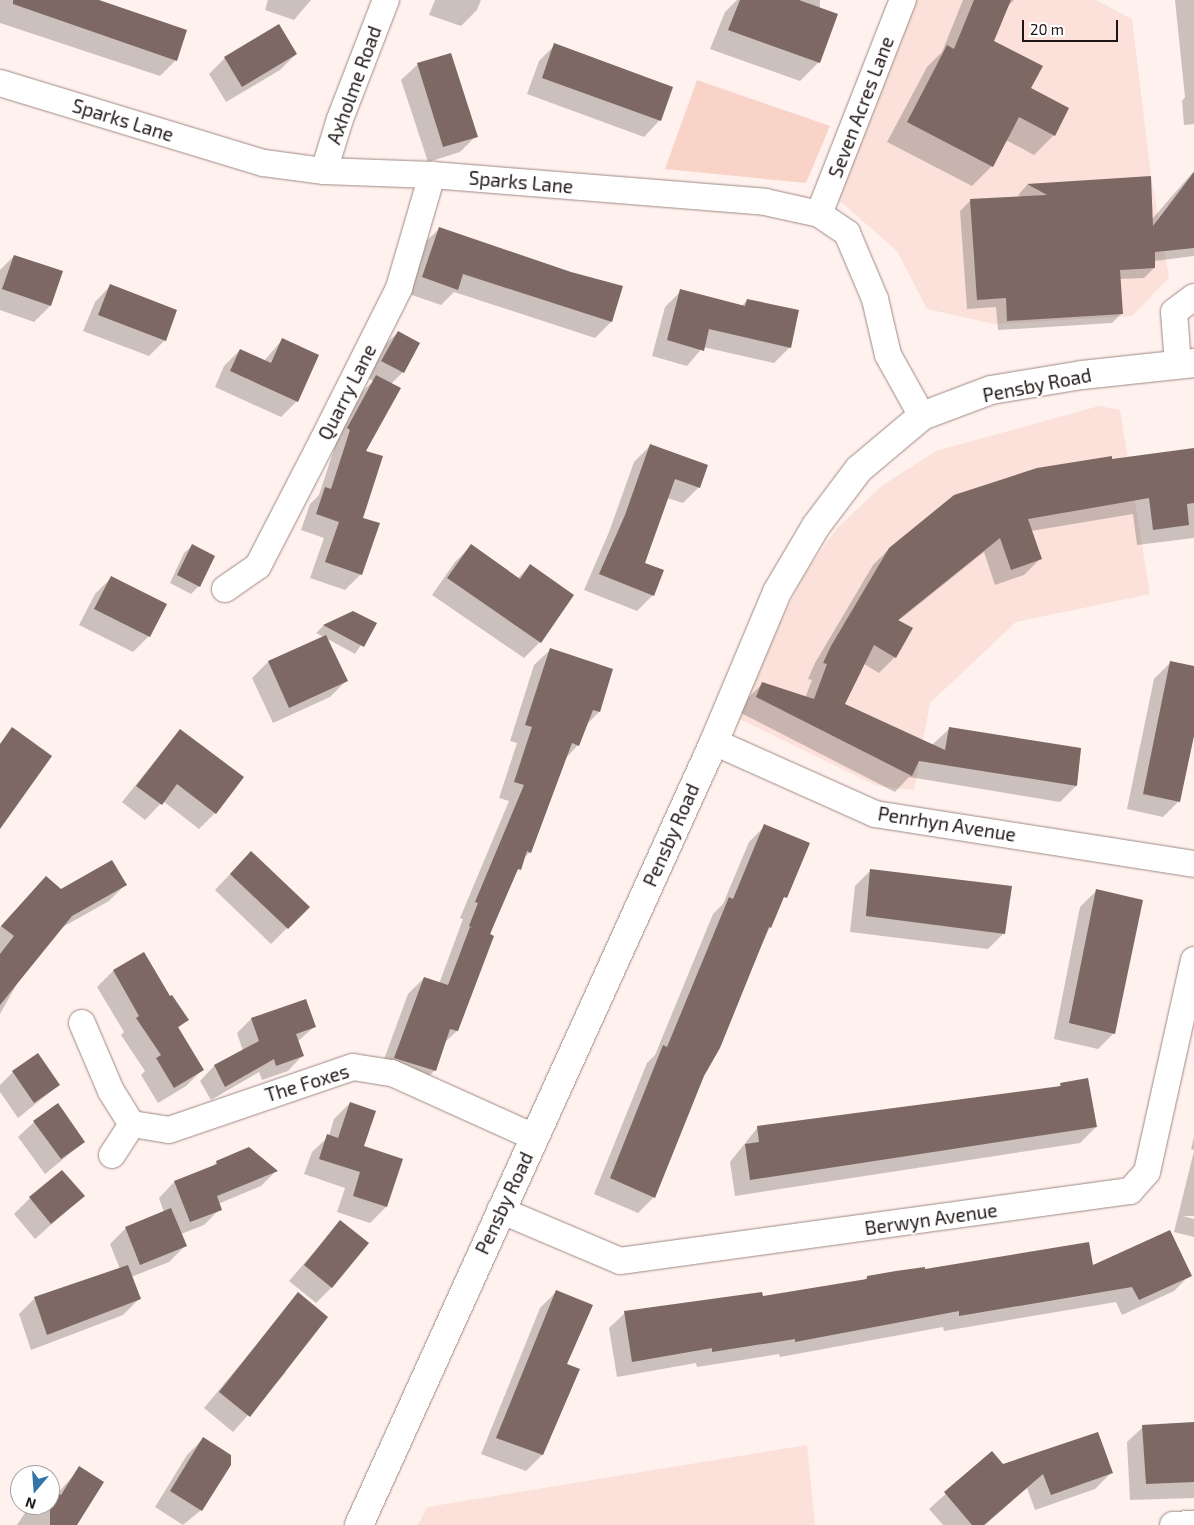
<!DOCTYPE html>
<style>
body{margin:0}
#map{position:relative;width:1194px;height:1525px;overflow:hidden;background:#fff1ed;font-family:"Exo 2",sans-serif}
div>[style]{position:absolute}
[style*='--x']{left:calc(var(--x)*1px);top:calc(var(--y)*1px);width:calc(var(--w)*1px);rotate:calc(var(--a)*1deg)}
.built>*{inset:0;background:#fbe1da}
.green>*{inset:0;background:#f9d3c8}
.shadow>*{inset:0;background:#0003}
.building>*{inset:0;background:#7d6863}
.roads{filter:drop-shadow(0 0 1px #9e8983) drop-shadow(0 0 1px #9e8983)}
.minor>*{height:26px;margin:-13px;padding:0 13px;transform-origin:13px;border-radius:13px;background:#fff}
.secondary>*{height:28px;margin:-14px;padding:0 14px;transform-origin:14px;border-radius:14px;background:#fff}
span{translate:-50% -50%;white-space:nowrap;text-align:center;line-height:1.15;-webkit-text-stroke:4px #fff;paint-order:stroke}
.street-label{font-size:19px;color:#1f1715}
.north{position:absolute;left:10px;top:1465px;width:50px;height:50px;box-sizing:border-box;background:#fff;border:1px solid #a5a2a1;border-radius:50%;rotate:198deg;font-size:14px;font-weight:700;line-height:20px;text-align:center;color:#1f1715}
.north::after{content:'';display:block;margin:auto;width:18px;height:22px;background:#3274aa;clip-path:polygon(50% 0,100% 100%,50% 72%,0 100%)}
.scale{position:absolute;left:1022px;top:20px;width:96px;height:22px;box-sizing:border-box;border:2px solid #1f1715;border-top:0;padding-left:6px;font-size:15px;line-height:18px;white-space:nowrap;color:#1f1715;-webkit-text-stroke:4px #fff;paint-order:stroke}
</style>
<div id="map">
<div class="built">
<div style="clip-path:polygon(916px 0,1096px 0,1132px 19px,1151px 176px,1169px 278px,1132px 316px,994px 324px,927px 309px,897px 251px,834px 196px)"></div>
<div style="clip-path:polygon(1099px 406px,1120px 410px,1150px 594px,1016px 622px,930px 703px,914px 790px,877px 786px,738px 718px,766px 649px,806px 572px,838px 527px,883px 485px,936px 451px)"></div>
<div style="clip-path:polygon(807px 1445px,815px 1525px,418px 1525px,427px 1507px)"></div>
</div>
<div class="green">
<div style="clip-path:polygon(697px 80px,830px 126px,806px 183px,665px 169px)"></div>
</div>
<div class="shadow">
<div style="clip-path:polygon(0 0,94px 0,176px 60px,160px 76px,0 23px)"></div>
<div style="clip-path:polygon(268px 0,311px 0,294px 20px,265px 10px)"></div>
<div style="clip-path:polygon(435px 0,481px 0,477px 10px,461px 26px,429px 15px)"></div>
<div style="clip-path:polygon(737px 0,820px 0,819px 62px,800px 81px,710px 49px,725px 12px)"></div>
<div style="clip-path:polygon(963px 0,1014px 0,1007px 7px,993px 41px,1030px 89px,1054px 135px,1034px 155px,1006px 140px,992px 166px,972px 186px,887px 142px,927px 67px,942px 52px)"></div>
<div style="clip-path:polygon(1175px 0,1194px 0,1194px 124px,1184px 125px,1182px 101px,1185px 97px)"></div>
<div style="clip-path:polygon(555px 45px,672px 88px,659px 121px,644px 137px,527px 94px,539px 61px)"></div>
<div style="clip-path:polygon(296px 54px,280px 70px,226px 102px,209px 74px,225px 58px)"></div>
<div style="clip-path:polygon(451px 54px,476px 136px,460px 152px,428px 162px,401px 80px,417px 65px)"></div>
<div style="clip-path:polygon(1194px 171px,1194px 256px,1154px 261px,1154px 268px,1144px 278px,1120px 279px,1122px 313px,1112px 323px,998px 330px,996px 307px,967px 309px,960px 211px,970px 201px,1023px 197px,1018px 195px,1027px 185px,1150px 178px,1152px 219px)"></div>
<div style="clip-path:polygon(439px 229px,571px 273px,621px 286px,611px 322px,595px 338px,454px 292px,441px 305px,406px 293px,423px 244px)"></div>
<div style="clip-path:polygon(14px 256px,50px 306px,34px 322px,0 310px,0 270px)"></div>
<div style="clip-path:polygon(110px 286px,165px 340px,149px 356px,83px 331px,95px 302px)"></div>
<div style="clip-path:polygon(681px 291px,741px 307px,747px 300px,790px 347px,774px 363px,703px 347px,687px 366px,652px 356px,665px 307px)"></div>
<div style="clip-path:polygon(398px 332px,418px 344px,403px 372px,391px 384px,365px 451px,361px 574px,345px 590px,310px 578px,324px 538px,301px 530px,310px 504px,319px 495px,335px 446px,332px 444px,361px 393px,373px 381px,366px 377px,382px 348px)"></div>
<div style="clip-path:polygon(282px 340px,297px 401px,281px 417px,215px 387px,224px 366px,240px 350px,264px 361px)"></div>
<div style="clip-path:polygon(650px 446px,699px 487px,683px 503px,667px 498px,643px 563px,653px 595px,637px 611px,584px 590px,609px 532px,634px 462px)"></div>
<div style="clip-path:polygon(1194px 449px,1194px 538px,1137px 545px,1133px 514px,1031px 531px,1040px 559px,1024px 575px,995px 585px,984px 552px,898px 621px,895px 657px,879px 673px,864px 664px,844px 704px,932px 745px,949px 729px,1081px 749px,1076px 786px,1060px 802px,909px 777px,895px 792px,741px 713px,746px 700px,762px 684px,805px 698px,812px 680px,808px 679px,815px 663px,873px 565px,889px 549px,1111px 460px)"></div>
<div style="clip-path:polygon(192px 546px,199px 586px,191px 594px,170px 583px,184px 553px)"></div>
<div style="clip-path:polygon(471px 546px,518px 578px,530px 566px,540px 642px,524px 658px,432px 595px,455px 562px)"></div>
<div style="clip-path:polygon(111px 578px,149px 636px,133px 652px,79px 625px,95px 594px)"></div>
<div style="clip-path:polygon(353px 612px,375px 624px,355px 654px,326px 638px,346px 681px,330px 697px,273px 723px,252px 678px,268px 662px,324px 637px,316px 633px,323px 626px)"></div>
<div style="clip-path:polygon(550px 650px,599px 712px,586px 725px,578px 745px,565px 759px,530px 852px,522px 860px,498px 912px,457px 1031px,444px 1043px,435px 1070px,420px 1086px,379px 1073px,408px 994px,424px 978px,439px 984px,463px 919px,460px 918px,509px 801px,499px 798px,517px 743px,510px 741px,534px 665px)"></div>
<div style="clip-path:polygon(1170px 663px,1194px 668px,1194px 729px,1179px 801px,1163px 817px,1127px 809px,1154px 679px)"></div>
<div style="clip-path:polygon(180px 730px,215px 813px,199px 829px,163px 801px,145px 820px,122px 802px)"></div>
<div style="clip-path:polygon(765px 826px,808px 844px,702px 1075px,654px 1197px,638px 1213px,594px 1194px,647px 1063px,655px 1055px,713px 914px,723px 904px,749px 842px)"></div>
<div style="clip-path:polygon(235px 869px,308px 907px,271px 944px,215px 890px)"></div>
<div style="clip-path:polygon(871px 870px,1004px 933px,988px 949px,850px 932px,855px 886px)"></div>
<div style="clip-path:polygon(46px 877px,60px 890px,125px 885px,109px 901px,61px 928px,19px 980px,0 1014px,0 927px)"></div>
<div style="clip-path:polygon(1096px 891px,1114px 1033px,1098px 1049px,1054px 1039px,1080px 907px)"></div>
<div style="clip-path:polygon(143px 954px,169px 998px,187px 1019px,177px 1029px,202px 1070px,186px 1086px,158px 1103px,141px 1075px,145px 1071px,121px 1035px,124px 1032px,97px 987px,113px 971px)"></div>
<div style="clip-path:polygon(251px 1019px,314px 1027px,297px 1042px,302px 1056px,288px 1071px,262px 1080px,259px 1072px,211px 1100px,200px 1081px,214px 1066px,243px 1051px,237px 1033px)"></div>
<div style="clip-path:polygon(13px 1072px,59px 1085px,18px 1118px,0 1092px,0 1085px)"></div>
<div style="clip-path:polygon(1061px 1084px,1096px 1127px,1080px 1143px,735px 1196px,730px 1162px,758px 1127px,1057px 1088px)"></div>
<div style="clip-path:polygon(350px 1103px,362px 1147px,401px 1160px,386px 1207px,370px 1223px,337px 1212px,345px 1188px,304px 1174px,312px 1152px,329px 1136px,334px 1119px)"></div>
<div style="clip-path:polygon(34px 1122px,84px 1142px,45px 1174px,18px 1137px)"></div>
<div style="clip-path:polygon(1194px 1137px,1194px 1150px,1191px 1149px)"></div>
<div style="clip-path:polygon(1194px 1151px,1194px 1216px,1183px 1216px,1194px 1219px,1194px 1237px,1174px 1232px)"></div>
<div style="clip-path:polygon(217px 1162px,276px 1171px,261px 1186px,218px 1204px,220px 1209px,204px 1225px,181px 1234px,185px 1246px,169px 1262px,131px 1277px,139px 1299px,123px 1315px,31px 1350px,19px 1314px,35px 1298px,120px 1269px,110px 1244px,126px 1228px,164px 1212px,159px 1198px,174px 1182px,210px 1169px)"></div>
<div style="clip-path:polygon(83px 1196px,35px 1239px,14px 1214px,30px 1198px)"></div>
<div style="clip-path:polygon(340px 1222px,332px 1287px,316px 1303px,289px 1281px)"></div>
<div style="clip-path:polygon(1092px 1267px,1190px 1275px,1174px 1291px,1122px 1315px,1116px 1302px,944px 1331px,943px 1327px,780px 1357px,779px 1354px,697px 1367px,696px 1363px,617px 1377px,609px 1328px,625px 1313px,762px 1297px,863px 1281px,867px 1277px,924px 1271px)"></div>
<div style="clip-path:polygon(556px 1292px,566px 1364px,579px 1369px,542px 1455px,526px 1471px,481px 1454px,540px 1308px)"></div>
<div style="clip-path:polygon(299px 1294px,283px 1370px,286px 1372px,233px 1432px,204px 1408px)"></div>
<div style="clip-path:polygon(1194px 1424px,1194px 1498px,1130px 1500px,1127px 1442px,1143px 1427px)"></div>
<div style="clip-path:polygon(203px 1439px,201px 1510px,183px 1525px,155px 1507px,187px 1455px)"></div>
<div style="clip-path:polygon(991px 1453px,1003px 1466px,1111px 1473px,1095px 1489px,1035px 1510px,1027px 1488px,985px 1525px,943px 1525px,929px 1509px)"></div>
<div style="clip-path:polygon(80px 1468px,75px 1525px,17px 1525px,30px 1505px,50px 1505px,50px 1489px,57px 1494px)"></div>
</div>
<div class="building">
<div style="clip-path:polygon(13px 0,99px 0,187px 30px,177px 61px,13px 4px)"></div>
<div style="clip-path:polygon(740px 0,799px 0,838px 14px,820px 63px,728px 30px)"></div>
<div style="clip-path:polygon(974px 0,1011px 0,994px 41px,1043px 66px,1031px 88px,1069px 108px,1055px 136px,1019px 117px,993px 167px,907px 122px,947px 45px,954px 49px)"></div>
<div style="clip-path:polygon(279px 24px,297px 54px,242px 87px,224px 57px)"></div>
<div style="clip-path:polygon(554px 43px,673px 87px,661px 121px,542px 78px)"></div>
<div style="clip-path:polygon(451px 53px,478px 137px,443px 147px,417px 63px)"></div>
<div style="clip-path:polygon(1194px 172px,1194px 248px,1155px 252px,1155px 268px,1120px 270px,1123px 314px,1007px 321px,1006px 298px,977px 300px,970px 199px,1047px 195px,1027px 184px,1151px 176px,1153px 226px)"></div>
<div style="clip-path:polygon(439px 227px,571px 272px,623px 286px,612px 322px,463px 274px,458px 290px,422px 277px)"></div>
<div style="clip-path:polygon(14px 255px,63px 271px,51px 306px,2px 289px)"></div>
<div style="clip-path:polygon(110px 284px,177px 310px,166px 341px,98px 315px)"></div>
<div style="clip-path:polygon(680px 289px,745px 306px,747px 299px,799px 310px,791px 348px,709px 329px,704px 351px,667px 340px)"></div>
<div style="clip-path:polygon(398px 331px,420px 343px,404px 373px,381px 361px)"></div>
<div style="clip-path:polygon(282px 338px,319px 355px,298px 402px,230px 371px,240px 349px,271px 363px)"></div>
<div style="clip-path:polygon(376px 375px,401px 388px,366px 451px,383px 456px,363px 518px,380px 523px,362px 575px,325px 562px,339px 522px,316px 514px,325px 487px,331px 489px,350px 430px,347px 428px)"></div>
<div style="clip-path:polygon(650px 444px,708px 465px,700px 488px,675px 479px,645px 563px,664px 570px,654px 596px,599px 574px,625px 515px)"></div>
<div style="clip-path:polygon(1194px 448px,1194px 503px,1187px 504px,1189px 525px,1153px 530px,1149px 498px,1028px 519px,1042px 559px,1011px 570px,1000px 538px,898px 620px,913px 628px,896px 658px,874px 645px,845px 704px,945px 750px,949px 727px,1081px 748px,1077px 786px,919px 761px,912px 776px,756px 697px,762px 682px,814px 699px,827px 664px,823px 663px,831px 646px,889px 548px,954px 495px,1037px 468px,1112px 456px,1112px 459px)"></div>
<div style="clip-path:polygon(192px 544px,215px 556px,200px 587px,177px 575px)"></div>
<div style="clip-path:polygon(471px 544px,520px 579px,530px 564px,574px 595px,541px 643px,447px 578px)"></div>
<div style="clip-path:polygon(111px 576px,167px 604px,150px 637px,94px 609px)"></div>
<div style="clip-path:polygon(353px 611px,377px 623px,364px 647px,323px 625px)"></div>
<div style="clip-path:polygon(326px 635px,348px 681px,289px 708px,268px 661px)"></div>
<div style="clip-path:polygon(550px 648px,613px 669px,600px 712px,593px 710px,579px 746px,572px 743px,531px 853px,527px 851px,521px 870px,518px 869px,490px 934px,494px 936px,458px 1031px,450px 1029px,436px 1071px,394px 1058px,424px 977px,448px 985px,470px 927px,473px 928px,469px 926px,478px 903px,475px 902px,524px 785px,514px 782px,532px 727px,525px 725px)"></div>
<div style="clip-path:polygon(1170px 661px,1194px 666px,1194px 736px,1180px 802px,1143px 794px)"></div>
<div style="clip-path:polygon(12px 727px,52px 756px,0 829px,0 744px)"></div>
<div style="clip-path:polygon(180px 729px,244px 777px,216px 814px,177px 784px,162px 805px,136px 786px)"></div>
<div style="clip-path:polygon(764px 824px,810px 843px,787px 898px,784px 897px,771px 928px,769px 927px,720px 1048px,704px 1076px,655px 1198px,610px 1178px,663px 1045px,667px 1047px,729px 897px,733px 899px)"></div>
<div style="clip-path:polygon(251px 851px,310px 907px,288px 929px,230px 874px)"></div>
<div style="clip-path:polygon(112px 860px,127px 885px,72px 916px,0 1005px,0 954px,14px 936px,1px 926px,46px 876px,61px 889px)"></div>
<div style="clip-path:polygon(870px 869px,1012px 886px,1005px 934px,866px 916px)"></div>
<div style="clip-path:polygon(1096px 889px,1143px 900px,1115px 1034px,1069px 1023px)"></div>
<div style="clip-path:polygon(144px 952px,170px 996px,172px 995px,189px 1020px,178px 1027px,204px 1070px,174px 1088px,156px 1058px,161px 1055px,136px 1018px,139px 1016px,113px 970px)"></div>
<div style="clip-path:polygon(306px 999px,316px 1027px,296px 1034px,304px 1056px,276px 1066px,274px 1059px,225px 1087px,214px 1065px,259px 1041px,251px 1018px)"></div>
<div style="clip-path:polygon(38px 1053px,60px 1085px,34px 1103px,12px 1071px)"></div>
<div style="clip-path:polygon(1088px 1078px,1097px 1127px,750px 1180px,745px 1144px,759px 1142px,757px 1126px,1061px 1086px,1060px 1083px)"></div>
<div style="clip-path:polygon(350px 1102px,376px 1111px,364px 1146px,403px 1159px,387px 1207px,353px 1196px,360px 1172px,319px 1159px,327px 1134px,338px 1138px)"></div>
<div style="clip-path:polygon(58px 1103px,85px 1142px,61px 1159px,33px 1121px)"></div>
<div style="clip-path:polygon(249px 1147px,278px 1171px,217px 1196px,222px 1210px,190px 1222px,174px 1181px,217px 1164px,216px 1161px)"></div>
<div style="clip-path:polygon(62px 1170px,85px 1196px,51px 1224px,29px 1197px)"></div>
<div style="clip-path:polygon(171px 1208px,187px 1246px,140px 1265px,125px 1227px)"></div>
<div style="clip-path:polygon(340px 1220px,369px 1243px,332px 1288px,304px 1265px)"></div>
<div style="clip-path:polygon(1170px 1230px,1192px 1276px,1139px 1300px,1132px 1287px,959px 1316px,959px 1311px,795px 1342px,795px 1339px,712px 1352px,712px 1348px,632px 1362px,624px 1311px,762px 1292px,763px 1296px,867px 1279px,867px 1276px,896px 1271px,925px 1267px,925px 1269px,1089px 1242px,1093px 1265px)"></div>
<div style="clip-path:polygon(128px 1265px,141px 1299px,47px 1335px,34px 1297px)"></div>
<div style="clip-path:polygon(556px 1290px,593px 1305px,567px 1364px,580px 1369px,543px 1455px,496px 1438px)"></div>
<div style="clip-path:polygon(298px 1292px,328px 1317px,250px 1417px,219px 1392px)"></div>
<div style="clip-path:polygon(1194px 1422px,1194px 1482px,1146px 1484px,1142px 1425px)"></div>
<div style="clip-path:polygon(1098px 1432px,1113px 1473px,1051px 1495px,1043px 1474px,984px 1525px,972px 1525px,944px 1492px,992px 1451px,1003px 1464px)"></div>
<div style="clip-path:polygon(203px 1437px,231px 1455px,231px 1465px,202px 1511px,170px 1491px)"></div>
<div style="clip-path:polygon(79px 1466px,104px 1482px,77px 1525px,50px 1525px,50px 1487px,61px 1495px)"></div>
</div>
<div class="roads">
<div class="minor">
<div style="--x:0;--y:83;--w:276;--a:16.9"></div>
<div style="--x:264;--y:163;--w:61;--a:7.6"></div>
<div style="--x:324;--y:171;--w:108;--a:2.1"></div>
<div style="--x:432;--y:175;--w:334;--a:4.6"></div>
<div style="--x:765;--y:202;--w:55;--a:12.5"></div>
<div style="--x:819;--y:214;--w:34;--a:34"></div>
<div style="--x:847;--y:233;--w:72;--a:67"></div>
<div style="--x:875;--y:299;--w:57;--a:76.9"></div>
<div style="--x:888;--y:355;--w:70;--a:60.9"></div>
<div style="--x:324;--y:171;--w:54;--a:-72.9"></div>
<div style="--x:340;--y:119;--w:128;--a:-68.9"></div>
<div style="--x:819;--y:214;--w:230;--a:-68.6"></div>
<div style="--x:1178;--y:365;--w:53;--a:-94.3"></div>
<div style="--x:1174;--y:312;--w:25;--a:-37"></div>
<div style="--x:225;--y:589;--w:40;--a:-34.9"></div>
<div style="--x:258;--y:566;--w:142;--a:-62.7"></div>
<div style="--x:323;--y:440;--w:170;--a:-63.4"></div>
<div style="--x:399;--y:288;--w:118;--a:-73.7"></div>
<div style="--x:714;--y:742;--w:176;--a:24.1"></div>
<div style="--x:875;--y:814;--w:323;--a:8.9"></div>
<div style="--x:82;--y:1023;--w:74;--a:66.9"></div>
<div style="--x:111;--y:1091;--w:39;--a:58"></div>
<div style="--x:132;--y:1124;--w:37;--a:9"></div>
<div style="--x:169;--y:1130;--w:194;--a:-18.9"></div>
<div style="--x:353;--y:1067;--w:39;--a:9"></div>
<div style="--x:392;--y:1073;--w:156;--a:24.3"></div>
<div style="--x:112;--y:1155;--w:37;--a:-57"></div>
<div style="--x:500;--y:1210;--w:130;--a:23"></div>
<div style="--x:620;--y:1261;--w:515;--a:-7.82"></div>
<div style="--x:1130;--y:1191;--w:25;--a:-48"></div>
<div style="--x:1147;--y:1172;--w:217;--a:-77.5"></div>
<div style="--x:1173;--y:1525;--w:21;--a:-3"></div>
</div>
<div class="secondary">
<div style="--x:359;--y:1525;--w:860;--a:-65.61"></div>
<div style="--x:714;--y:742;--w:163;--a:-67.2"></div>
<div style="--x:777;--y:592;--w:77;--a:-59.4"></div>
<div style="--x:816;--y:526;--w:71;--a:-53"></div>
<div style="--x:859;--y:469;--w:82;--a:-40.1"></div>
<div style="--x:922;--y:416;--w:74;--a:-20.6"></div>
<div style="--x:991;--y:390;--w:92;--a:-9.4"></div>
<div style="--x:1082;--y:375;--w:113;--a:-6.1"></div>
</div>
</div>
<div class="street-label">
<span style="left:354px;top:85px;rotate:-70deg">Axholme Road</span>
<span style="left:861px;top:107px;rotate:-69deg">Seven Acres Lane</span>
<span style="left:123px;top:120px;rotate:17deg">Sparks Lane</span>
<span style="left:521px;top:182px;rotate:5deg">Sparks Lane</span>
<span style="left:1037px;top:385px;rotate:-11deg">Pensby Road</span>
<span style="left:347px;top:392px;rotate:-63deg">Quarry Lane</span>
<span style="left:947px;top:824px;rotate:9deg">Penrhyn Avenue</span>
<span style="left:671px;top:835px;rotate:-66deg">Pensby Road</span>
<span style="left:307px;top:1083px;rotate:-17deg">The Foxes</span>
<span style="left:504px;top:1203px;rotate:-65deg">Pensby Road</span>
<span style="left:931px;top:1219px;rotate:-8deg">Berwyn Avenue</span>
</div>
<div class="north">N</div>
<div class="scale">20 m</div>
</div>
